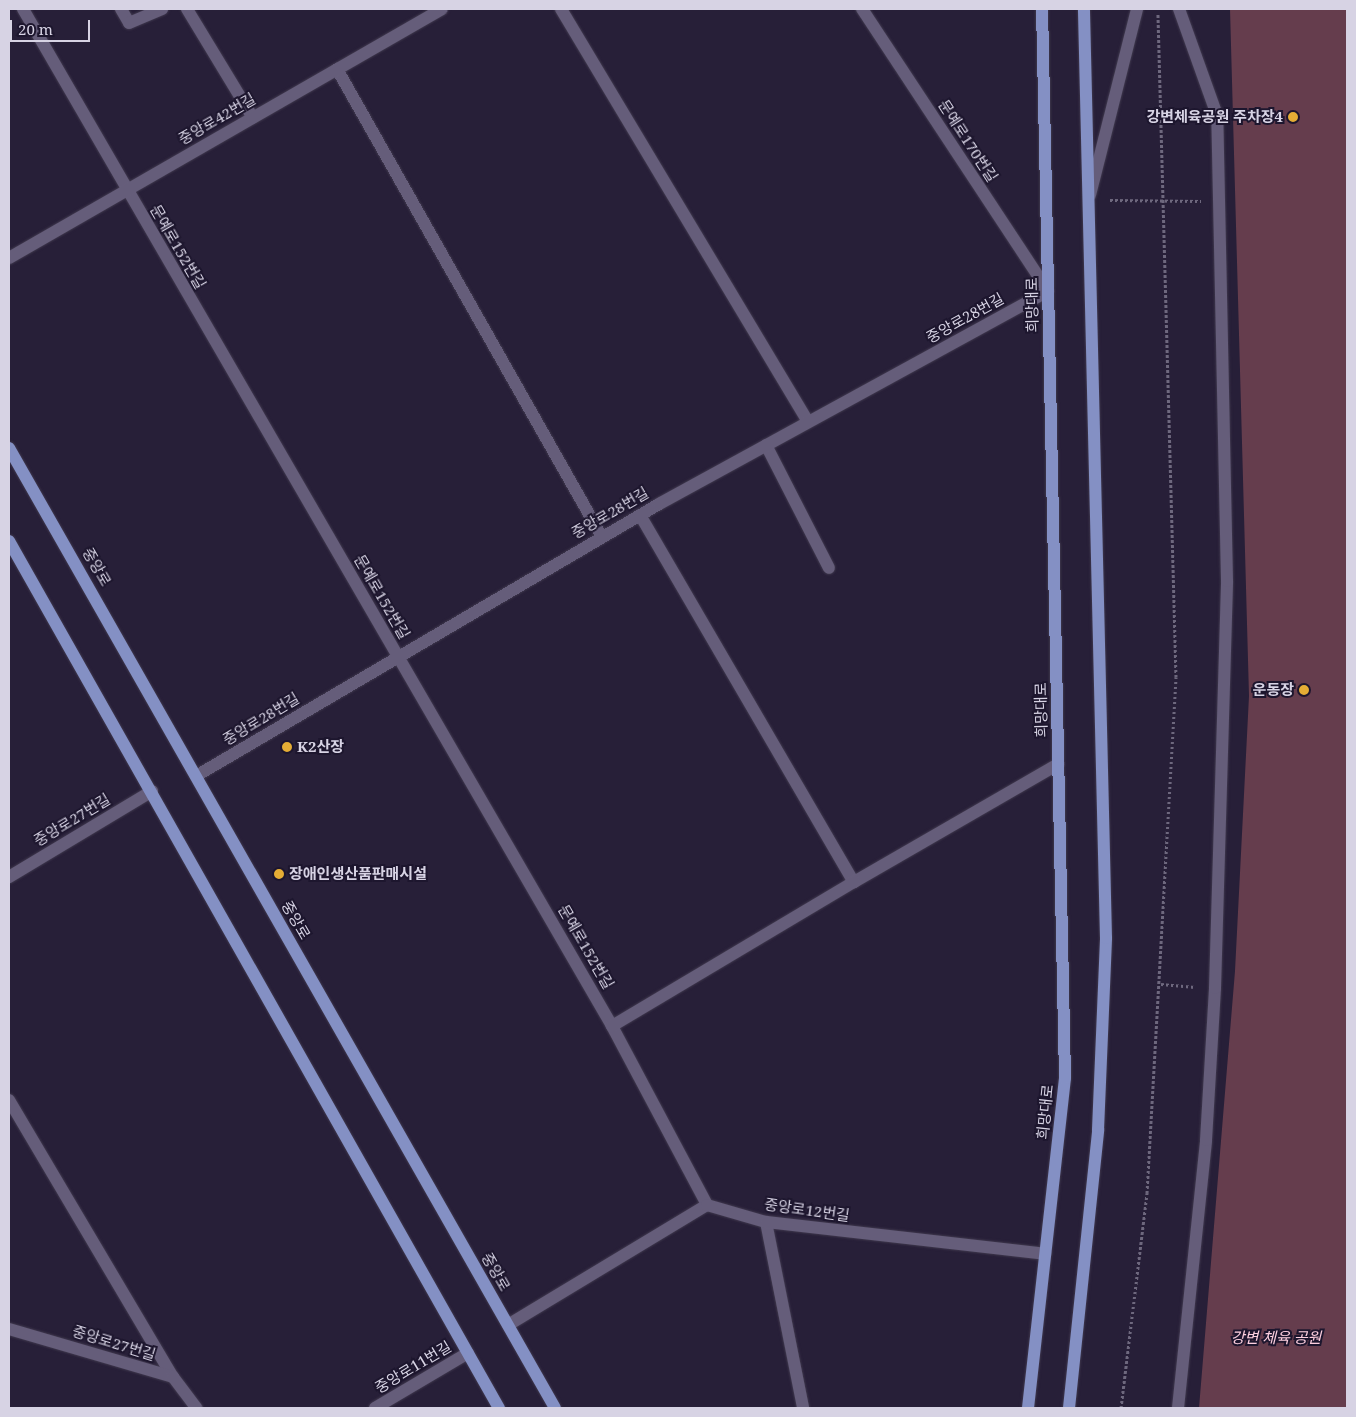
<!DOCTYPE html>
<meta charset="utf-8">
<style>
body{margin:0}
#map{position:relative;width:1356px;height:1417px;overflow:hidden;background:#271f38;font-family:"Noto Serif","Noto Sans KR",serif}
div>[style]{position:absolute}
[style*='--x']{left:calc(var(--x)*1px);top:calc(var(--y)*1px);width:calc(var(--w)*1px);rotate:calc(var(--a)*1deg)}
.green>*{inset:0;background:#653d4d}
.path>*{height:3px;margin-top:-1.5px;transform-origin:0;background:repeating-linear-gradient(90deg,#6e687e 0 2.5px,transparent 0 5px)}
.roads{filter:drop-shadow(0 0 1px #40394e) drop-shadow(0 0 1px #40394e)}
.minor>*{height:12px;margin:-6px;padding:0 6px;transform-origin:6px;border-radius:6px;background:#655d7a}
.major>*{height:12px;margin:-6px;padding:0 6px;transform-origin:6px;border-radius:6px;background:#8490c4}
.dots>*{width:14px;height:14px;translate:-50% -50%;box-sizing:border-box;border:2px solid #1d162e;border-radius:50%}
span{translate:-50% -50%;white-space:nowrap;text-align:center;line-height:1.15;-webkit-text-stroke:4px #1d162e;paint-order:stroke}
.poi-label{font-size:15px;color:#d7d3e4;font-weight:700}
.right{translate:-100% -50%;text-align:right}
.left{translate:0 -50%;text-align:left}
.street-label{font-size:15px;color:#d7d3e4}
.park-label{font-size:15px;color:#fdcfdf;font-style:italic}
.frame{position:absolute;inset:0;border:10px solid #d7d3e4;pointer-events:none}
.scale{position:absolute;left:10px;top:20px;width:80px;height:22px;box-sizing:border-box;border:2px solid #d7d3e4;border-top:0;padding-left:6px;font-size:15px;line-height:18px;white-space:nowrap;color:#d7d3e4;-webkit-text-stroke:4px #1d162e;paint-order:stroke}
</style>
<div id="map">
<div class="green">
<div style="clip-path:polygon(1230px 9px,1347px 9px,1347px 1408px,1199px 1408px,1235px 971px,1249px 696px)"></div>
</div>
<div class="path">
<div style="--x:1110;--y:200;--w:91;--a:0.6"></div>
<div style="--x:1161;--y:984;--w:34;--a:5"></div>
<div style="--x:1121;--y:1408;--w:217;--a:-83.1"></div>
<div style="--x:1147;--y:1193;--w:517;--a:-86.78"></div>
<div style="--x:1176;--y:677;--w:663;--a:-91.56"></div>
</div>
<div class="roads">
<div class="minor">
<div style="--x:23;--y:9;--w:1175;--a:59.92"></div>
<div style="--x:612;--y:1026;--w:203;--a:62"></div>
<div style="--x:121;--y:9;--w:16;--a:60"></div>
<div style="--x:129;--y:23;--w:36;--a:-23"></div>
<div style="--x:187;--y:9;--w:127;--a:58.8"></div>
<div style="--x:561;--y:9;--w:481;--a:59.1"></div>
<div style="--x:337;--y:69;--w:538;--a:60.48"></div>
<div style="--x:1090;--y:195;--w:192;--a:-75.8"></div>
<div style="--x:9;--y:258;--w:499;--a:-29.9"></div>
<div style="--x:766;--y:445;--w:138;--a:62.9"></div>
<div style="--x:640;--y:515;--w:425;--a:59.8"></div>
<div style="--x:854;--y:882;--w:236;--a:-30"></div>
<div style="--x:196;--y:776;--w:537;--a:-30.43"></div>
<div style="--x:659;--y:504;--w:443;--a:-28.7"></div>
<div style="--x:1048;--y:291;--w:338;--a:-123.4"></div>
<div style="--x:9;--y:877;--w:167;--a:-31"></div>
<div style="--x:612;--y:1026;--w:282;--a:-30.8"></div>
<div style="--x:9;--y:1100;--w:322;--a:59.4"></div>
<div style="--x:766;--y:1222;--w:190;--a:78.7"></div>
<div style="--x:508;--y:1325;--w:232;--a:-31.1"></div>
<div style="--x:707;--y:1205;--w:61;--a:16.1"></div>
<div style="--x:766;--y:1222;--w:281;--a:6.5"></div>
<div style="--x:9;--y:1329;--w:171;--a:16.3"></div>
<div style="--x:173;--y:1377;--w:39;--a:53"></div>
<div style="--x:375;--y:1408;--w:108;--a:-30.6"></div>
<div style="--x:1178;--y:1408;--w:269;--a:-84"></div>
<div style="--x:1206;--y:1140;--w:152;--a:-86.6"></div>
<div style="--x:1215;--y:988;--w:407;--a:-88.3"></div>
<div style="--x:1227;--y:581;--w:466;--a:-91.2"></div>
<div style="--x:1217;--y:115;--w:113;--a:-109.7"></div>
</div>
<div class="major">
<div style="--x:9;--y:448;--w:1104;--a:60.37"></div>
<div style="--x:9;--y:541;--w:996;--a:60.53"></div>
<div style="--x:1028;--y:1408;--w:332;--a:-83.6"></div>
<div style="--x:1065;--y:1078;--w:1069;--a:-91.23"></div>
<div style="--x:1069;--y:1408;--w:280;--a:-84"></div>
<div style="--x:1098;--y:1130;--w:192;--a:-87.6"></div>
<div style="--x:1106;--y:938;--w:929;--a:-91.36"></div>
</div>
</div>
<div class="dots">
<div style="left:1293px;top:117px;background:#e5ad35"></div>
<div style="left:1304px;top:690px;background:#e5ad35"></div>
<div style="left:287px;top:747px;background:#e5ad35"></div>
<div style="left:279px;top:874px;background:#e5ad35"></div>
</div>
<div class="poi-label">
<span class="right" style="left:1283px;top:117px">강변체육공원 주차장4</span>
<span class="right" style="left:1294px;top:690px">운동장</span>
<span class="left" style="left:297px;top:747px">K2산장</span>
<span class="left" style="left:289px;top:874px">장애인생산품판매시설</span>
</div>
<div class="street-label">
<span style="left:217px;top:119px;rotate:-30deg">중앙로42번길</span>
<span style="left:968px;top:141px;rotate:57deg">문예로170번길</span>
<span style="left:178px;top:247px;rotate:60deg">문예로152번길</span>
<span style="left:1032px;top:305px;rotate:-91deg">희망대로</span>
<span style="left:965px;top:318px;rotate:-29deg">중앙로28번길</span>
<span style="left:610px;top:513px;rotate:-30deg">중앙로28번길</span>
<span style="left:97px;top:567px;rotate:60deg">중앙로</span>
<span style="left:382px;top:597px;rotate:60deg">문예로152번길</span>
<span style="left:1041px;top:710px;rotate:-91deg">희망대로</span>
<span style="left:261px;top:719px;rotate:-31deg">중앙로28번길</span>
<span style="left:72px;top:820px;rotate:-31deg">중앙로27번길</span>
<span style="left:296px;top:920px;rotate:60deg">중앙로</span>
<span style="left:586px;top:947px;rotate:60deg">문예로152번길</span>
<span style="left:1045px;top:1112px;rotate:-84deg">희망대로</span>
<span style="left:807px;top:1210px;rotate:8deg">중앙로12번길</span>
<span style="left:496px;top:1272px;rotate:60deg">중앙로</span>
<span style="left:114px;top:1343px;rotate:17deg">중앙로27번길</span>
<span style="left:413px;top:1367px;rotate:-31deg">중앙로11번길</span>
</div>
<div class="park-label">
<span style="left:1276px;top:1338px">강변 체육 공원</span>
</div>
<div class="frame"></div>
<div class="scale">20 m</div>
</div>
